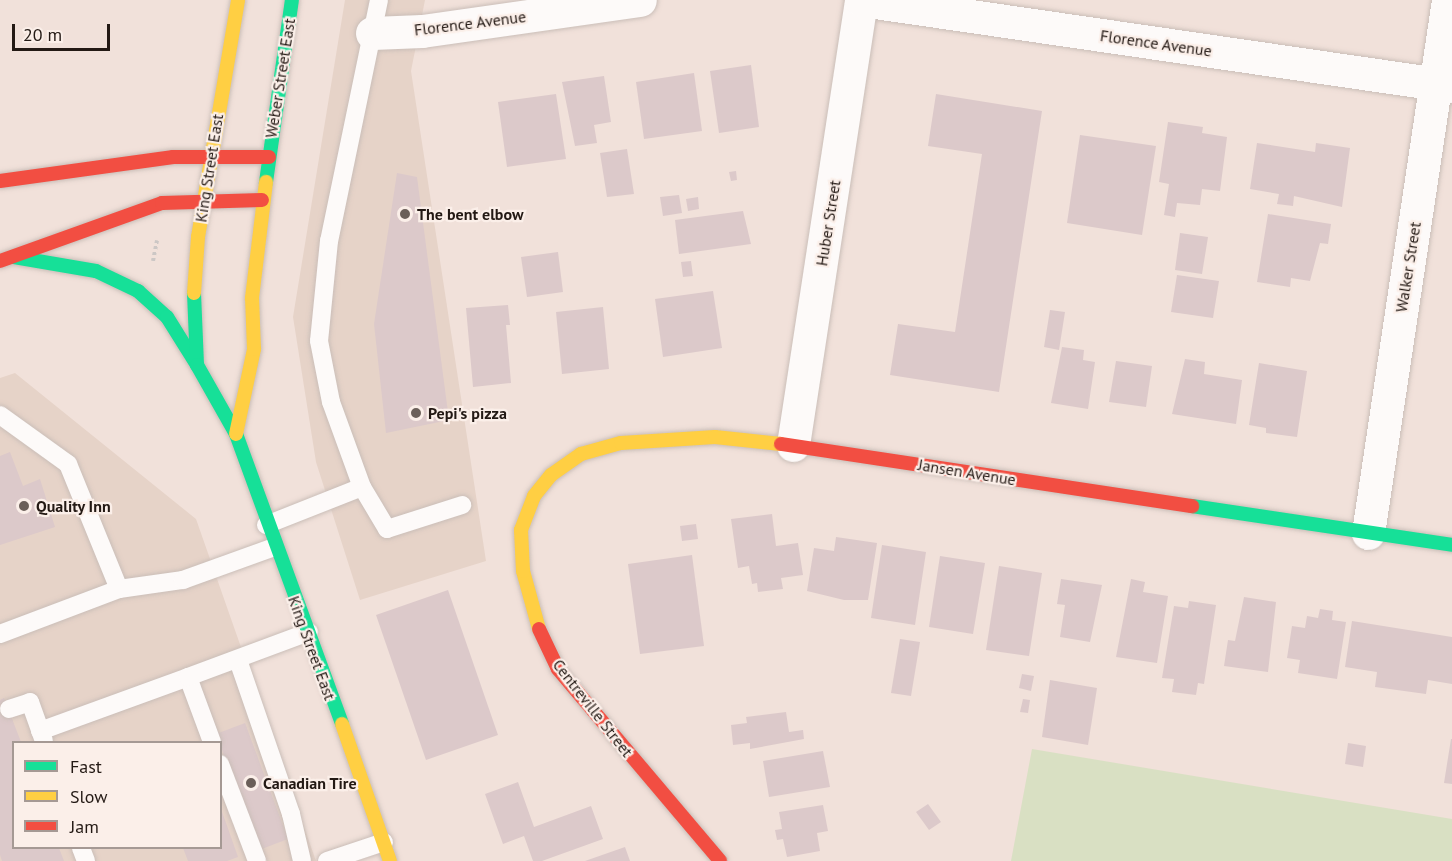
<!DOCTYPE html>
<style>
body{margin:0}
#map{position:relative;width:1452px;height:861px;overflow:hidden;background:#f1e1da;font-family:"PT Sans",sans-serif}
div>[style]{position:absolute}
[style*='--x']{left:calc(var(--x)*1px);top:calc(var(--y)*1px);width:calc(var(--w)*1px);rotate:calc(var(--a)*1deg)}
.commercial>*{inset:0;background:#e6d3c8}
.green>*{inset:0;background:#d9e0c3}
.building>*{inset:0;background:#dcc9ca}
.path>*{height:4px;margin-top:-2px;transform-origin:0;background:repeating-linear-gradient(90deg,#ccc7c5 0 3px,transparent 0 6px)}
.roads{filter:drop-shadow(0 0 2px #cabeb8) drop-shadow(0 0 2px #cabeb8)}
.lane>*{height:18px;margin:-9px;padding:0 9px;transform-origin:9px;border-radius:9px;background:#fdfaf9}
.street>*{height:33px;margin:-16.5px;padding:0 16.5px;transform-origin:16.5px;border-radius:16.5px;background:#fdfaf9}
.fast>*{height:14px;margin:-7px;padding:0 7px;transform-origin:7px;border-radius:7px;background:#16e098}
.slow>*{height:14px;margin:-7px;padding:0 7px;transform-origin:7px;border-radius:7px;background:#ffcf43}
.jam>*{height:14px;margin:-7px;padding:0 7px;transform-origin:7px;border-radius:7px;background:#f24e42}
.dots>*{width:16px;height:16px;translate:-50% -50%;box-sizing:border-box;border:3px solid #fbefe9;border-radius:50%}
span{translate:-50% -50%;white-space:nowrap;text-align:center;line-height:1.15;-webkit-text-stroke:4.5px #fbefe9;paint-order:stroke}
.street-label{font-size:16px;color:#231914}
.poi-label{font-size:16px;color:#231914;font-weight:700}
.left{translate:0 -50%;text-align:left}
.legend{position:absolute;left:12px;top:741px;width:210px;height:108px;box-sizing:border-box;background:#fbefe9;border:2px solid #a59994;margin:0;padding:8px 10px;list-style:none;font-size:18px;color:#231914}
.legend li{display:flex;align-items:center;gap:12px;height:30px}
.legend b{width:30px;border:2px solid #a59994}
.scale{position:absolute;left:12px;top:24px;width:98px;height:27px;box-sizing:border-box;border:3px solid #231914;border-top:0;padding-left:8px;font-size:18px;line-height:21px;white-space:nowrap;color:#231914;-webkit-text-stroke:4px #fbefe9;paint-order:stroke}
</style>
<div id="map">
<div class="commercial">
<div style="clip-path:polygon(345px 0,425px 0,411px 71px,486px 561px,360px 600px,316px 462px,293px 317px)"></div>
<div style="clip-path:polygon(evenodd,15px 373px,196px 519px,316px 861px,0 861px,0 378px,15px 373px,14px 742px,220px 742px,220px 848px,14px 848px,14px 742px)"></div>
</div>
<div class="green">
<div style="clip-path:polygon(1032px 749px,1452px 819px,1452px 861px,1011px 861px)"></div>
</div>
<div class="building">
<div style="clip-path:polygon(751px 65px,759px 127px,719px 133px,710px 71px)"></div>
<div style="clip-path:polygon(694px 73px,702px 131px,644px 139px,636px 82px)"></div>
<div style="clip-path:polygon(604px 76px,611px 122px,594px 125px,597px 143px,575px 146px,562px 82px)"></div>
<div style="clip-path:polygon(556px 94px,566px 159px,507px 167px,498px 102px)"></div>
<div style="clip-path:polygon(936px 94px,1042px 111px,999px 392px,890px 375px,898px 324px,955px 332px,982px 154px,928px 146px)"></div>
<div style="clip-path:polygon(1168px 122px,1203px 127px,1202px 133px,1227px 137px,1220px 191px,1202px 189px,1200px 205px,1177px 203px,1175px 217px,1164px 215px,1169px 184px,1159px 182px)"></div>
<div style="clip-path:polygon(1080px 135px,1156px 146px,1142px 235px,1067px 223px)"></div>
<div style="clip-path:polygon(1257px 143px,1315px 152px,1316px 143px,1350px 148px,1342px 207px,1294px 196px,1293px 206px,1277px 204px,1279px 194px,1250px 189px)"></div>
<div style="clip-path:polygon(627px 149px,634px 194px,607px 197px,600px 153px)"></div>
<div style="clip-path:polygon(736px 171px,737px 180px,731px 181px,729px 172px)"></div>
<div style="clip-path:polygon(397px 173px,417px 177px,449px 420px,386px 433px,374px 324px)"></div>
<div style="clip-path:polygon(679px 195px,682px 213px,663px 216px,660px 197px)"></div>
<div style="clip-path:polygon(698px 197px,699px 209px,688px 211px,686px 199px)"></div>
<div style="clip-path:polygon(743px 211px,751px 244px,679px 254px,675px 220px)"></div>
<div style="clip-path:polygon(1268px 214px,1331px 224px,1328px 244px,1320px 243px,1310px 281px,1291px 278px,1290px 287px,1257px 282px)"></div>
<div style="clip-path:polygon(1180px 233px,1208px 237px,1202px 274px,1175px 270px)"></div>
<div style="clip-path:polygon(558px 252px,563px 292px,527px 297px,521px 257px)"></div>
<div style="clip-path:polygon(691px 261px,693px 276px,683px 277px,681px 262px)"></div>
<div style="clip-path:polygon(1177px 275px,1219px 281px,1213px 318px,1171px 312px)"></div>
<div style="clip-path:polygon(713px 291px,722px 348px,663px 357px,655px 299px)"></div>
<div style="clip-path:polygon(508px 305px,510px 325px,506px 325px,511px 383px,473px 387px,466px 308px)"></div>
<div style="clip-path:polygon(603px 307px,609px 369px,562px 374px,556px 312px)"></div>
<div style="clip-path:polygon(1050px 310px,1065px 312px,1059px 350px,1044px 347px)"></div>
<div style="clip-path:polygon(1062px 347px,1084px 350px,1083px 360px,1095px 362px,1088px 409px,1051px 403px)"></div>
<div style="clip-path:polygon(1185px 359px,1205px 362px,1204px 374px,1242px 380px,1236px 424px,1172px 414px)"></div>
<div style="clip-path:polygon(1116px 361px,1152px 366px,1146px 407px,1109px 402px)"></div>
<div style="clip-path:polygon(1259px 363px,1307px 371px,1297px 437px,1266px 433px,1266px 428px,1249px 425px)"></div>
<div style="clip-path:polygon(10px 452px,23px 486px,40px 479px,55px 527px,0 545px,0 456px)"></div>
<div style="clip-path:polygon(772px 514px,776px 546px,798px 543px,803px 575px,781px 578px,783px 589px,758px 592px,757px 583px,752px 584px,749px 566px,738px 568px,731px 519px)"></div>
<div style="clip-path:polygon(696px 524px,698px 539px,682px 541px,680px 526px)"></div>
<div style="clip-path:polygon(836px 537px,877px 543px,868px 600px,844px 600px,807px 591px,814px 548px,834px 551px)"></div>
<div style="clip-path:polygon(882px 545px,926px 552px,915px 625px,871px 618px)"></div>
<div style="clip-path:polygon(692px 555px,704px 646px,640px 654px,628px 564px)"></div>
<div style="clip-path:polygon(940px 556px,985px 563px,973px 634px,929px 627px)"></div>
<div style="clip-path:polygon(999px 566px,1042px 573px,1029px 656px,986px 650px)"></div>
<div style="clip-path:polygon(1061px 579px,1102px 585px,1090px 642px,1060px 637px,1065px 605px,1057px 604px)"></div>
<div style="clip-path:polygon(1131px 579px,1145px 582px,1143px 592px,1168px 596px,1157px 663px,1116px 657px)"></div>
<div style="clip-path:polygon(448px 590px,498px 735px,426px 760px,376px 615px)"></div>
<div style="clip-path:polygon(1244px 597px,1276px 602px,1268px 672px,1224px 666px,1228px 640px,1235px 641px)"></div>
<div style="clip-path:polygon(1189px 601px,1216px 605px,1204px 684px,1198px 683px,1196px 695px,1172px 692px,1174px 679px,1162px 678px,1174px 606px,1188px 608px)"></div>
<div style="clip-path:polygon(1320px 609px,1333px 611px,1332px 620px,1346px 622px,1337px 679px,1298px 673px,1300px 660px,1287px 658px,1292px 626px,1305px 628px,1307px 616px,1318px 618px)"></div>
<div style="clip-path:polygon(1352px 621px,1452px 637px,1452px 684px,1428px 680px,1426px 694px,1375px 687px,1377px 672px,1345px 667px)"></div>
<div style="clip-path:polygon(900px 639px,920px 642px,911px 696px,891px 693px)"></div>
<div style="clip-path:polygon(1022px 674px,1034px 676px,1031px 691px,1019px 688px)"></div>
<div style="clip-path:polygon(1050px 680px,1097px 688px,1088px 745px,1042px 737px)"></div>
<div style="clip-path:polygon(4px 698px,21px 742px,14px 742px,14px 848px,59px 848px,64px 861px,2px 861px,0 855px,0 700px)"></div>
<div style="clip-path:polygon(1023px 699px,1030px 700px,1028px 713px,1020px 712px)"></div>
<div style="clip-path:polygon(786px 712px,789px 732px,803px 730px,804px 739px,750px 749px,750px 743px,733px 745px,731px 725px,747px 723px,746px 717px)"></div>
<div style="clip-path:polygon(245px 723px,288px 839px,259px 850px,216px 734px)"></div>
<div style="clip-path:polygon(1451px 739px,1452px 739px,1452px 784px,1444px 783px)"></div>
<div style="clip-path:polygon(1348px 743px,1366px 746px,1363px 767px,1345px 764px)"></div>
<div style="clip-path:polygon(823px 751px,830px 787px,769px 797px,763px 761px)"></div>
<div style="clip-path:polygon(518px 782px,534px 827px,591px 806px,603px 839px,542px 861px,533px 861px,524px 836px,503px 844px,485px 794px)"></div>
<div style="clip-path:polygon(928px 804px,941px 822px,929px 830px,916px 812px)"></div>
<div style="clip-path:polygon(823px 805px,828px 831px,817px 833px,820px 851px,787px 857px,783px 839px,777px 840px,775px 830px,782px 829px,779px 812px)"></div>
<div style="clip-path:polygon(221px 809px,238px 857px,227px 861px,188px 861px,183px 848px,220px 848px)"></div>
<div style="clip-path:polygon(625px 847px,630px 861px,585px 861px)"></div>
</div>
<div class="path">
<div style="--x:153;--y:261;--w:21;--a:-79"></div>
</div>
<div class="roads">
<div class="lane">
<div style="--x:379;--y:0;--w:246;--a:101.7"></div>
<div style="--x:329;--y:241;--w:100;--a:95.7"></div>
<div style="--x:319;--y:341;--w:62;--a:78.9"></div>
<div style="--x:331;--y:402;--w:90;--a:70"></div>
<div style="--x:362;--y:487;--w:49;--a:59.2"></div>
<div style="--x:387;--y:529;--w:79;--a:-17.7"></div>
<div style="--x:0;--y:415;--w:84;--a:35.8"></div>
<div style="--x:68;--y:464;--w:135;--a:67.8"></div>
<div style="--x:266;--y:525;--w:103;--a:-21.6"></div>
<div style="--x:0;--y:634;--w:127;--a:-20.7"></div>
<div style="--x:119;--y:589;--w:65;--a:-8"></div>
<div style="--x:183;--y:580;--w:97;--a:-19.9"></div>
<div style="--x:238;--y:660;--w:163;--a:71"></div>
<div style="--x:291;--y:814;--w:48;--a:76.8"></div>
<div style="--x:9;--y:709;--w:22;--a:-18"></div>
<div style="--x:30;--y:702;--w:41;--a:70.3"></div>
<div style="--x:40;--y:731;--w:158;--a:-20"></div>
<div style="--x:212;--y:742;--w:69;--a:-110.3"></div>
<div style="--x:188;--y:677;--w:129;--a:-20.4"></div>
<div style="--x:220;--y:764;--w:104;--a:69.1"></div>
<div style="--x:81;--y:848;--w:14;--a:69"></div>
<div style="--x:327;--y:861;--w:60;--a:-18.4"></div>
</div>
<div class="street">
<div style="--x:372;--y:33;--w:50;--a:-2.3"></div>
<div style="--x:422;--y:31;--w:220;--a:-8.1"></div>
<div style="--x:793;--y:445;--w:450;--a:-81.3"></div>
<div style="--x:861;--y:0;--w:597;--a:8.28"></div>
<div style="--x:1368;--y:533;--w:539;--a:-81.46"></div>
</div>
<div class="fast">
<div style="--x:266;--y:182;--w:184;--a:-81.9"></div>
<div style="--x:14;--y:257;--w:83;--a:9.7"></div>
<div style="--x:96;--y:271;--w:47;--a:25.5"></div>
<div style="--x:138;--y:291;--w:39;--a:42"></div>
<div style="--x:167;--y:317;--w:57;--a:58"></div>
<div style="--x:194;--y:293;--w:72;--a:87.6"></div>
<div style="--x:197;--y:365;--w:79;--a:60.5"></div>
<div style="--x:236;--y:434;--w:309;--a:69.9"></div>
<div style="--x:1192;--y:506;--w:263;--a:8.5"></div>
</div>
<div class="slow">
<div style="--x:194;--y:293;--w:56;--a:-85.9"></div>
<div style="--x:198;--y:237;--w:240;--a:-80.4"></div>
<div style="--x:236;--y:434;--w:87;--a:-78"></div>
<div style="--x:254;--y:349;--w:51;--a:-92.2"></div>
<div style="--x:252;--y:298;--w:117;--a:-83.1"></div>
<div style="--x:539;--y:629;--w:60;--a:-105.4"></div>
<div style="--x:523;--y:571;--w:41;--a:-92.8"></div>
<div style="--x:521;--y:530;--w:36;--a:-69"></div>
<div style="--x:534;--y:496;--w:27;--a:-51"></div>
<div style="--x:551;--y:475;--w:37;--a:-35"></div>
<div style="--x:581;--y:454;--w:41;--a:-15.4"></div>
<div style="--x:621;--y:443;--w:94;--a:-3.7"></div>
<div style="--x:715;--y:437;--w:66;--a:6.1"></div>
<div style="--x:342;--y:724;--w:145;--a:70.7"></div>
</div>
<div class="jam">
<div style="--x:0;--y:181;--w:175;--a:-7.9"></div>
<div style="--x:173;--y:157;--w:96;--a:0"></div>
<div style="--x:0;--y:261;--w:172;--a:-19.7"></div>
<div style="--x:162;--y:203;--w:100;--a:-1.7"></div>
<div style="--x:781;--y:444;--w:416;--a:8.6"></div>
<div style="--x:539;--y:629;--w:44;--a:64.6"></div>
<div style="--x:558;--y:669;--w:251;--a:49.8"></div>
</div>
</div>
<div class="dots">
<div style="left:405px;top:214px;background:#6b5f59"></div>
<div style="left:416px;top:413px;background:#6b5f59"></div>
<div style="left:24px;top:506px;background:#6b5f59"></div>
<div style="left:251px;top:783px;background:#6b5f59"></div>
</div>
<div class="street-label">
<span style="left:470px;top:23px;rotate:-7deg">Florence Avenue</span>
<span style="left:1156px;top:43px;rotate:8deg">Florence Avenue</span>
<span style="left:280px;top:78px;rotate:-81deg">Weber Street East</span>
<span style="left:209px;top:168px;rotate:-81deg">King Street East</span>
<span style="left:828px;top:223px;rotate:-81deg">Huber Street</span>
<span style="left:1408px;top:267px;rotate:-81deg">Walker Street</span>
<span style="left:967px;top:472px;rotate:9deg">Jansen Avenue</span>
<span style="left:312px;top:648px;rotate:70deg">King Street East</span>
<span style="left:593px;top:708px;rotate:52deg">Centreville Street</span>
</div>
<div class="poi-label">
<span class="left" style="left:417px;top:214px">The bent elbow</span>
<span class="left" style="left:428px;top:413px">Pepi's pizza</span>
<span class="left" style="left:36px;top:506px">Quality Inn</span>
<span class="left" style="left:263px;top:783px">Canadian Tire</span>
</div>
<ul class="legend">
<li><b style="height:8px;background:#16e098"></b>Fast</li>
<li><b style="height:8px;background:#ffcf43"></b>Slow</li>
<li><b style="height:8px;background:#f24e42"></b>Jam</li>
</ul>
<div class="scale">20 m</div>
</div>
